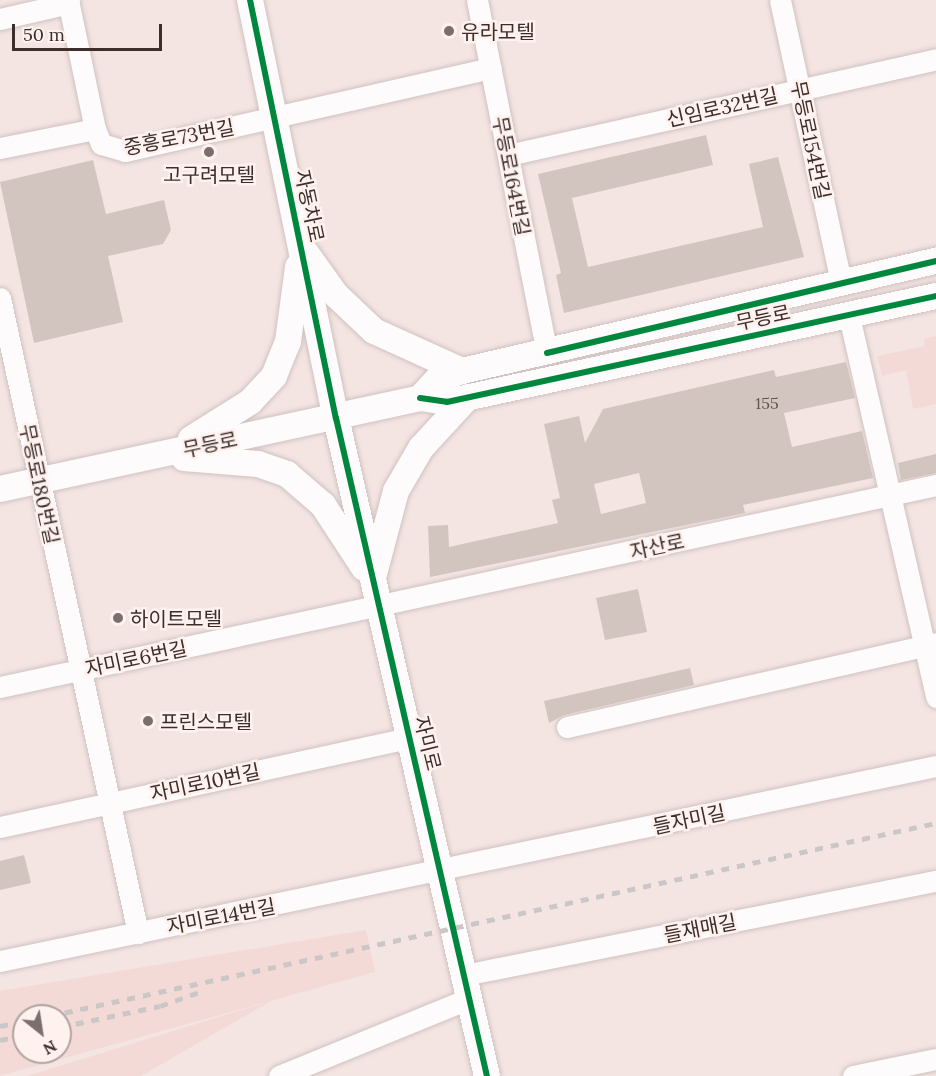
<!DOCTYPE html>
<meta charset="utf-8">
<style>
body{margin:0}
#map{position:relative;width:936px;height:1076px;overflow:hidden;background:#f4e5e3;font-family:Lora,"Noto Sans KR",serif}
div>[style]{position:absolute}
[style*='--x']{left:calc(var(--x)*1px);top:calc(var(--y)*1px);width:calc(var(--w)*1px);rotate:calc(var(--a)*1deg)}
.built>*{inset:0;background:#f3dad6}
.building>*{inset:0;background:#d2c5bf}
.roads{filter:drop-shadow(0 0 2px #cfc2c0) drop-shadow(0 0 2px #cfc2c0)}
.minor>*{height:21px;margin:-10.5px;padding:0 10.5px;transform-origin:10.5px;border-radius:10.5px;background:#fdfbfb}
.tertiary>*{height:26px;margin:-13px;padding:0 13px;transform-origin:13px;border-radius:13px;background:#fdfbfb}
.rail>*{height:4.5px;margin-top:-2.25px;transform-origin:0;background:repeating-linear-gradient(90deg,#cbc7c7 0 8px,transparent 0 16px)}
.cycleway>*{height:6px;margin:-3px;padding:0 3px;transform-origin:3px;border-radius:3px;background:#00873e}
.dots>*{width:16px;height:16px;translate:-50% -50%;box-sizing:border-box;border:3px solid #fff1ee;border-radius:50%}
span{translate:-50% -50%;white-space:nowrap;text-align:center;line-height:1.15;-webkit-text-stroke:5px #fff1ee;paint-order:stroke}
.number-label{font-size:16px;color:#615450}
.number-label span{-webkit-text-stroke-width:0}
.poi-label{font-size:20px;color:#3b2e2b}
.left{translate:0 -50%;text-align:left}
.street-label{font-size:20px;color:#3b2e2b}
.north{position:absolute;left:12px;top:1004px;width:60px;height:60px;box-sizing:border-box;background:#fff1ee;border:2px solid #b1a3a0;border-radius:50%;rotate:150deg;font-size:16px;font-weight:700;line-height:24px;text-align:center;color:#3b2e2b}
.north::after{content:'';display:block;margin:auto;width:21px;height:27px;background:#7c6e6b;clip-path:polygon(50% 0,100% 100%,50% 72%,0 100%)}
.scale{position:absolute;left:12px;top:24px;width:150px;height:27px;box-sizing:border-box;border:3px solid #3b2e2b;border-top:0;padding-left:8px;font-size:18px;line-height:21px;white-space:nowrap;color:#3b2e2b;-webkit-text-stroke:4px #fff1ee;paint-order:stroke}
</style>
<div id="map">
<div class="built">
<div style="clip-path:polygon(936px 336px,936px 404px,913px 409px,906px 370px,882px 376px,877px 356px,925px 346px,924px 339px)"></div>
<div style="clip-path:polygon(evenodd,366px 930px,375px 972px,0 1076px,0 991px,366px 930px,24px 1016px,60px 1016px,60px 1052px,24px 1052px,24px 1016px)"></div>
<div style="clip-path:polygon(271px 1001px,141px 1076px,27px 1076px,160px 1035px)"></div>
</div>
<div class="building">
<div style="clip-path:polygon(706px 135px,713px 165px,572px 198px,588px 267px,763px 227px,749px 164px,778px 157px,804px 257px,564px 313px,556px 275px,561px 273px,538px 174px)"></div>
<div style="clip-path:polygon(93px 160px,106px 214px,164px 200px,171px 230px,163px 244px,108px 256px,123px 322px,34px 343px,0 182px)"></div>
<div style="clip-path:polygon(evenodd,846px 362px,855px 398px,784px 413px,792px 447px,862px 431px,873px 478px,743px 505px,745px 513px,430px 577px,428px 526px,448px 525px,449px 547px,558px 523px,552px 500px,560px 498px,544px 424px,579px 416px,585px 443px,603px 409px,774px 370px,776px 377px,846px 362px,639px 473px,646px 503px,601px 514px,594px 484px,639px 473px)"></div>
<div style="clip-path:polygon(936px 454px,936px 473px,901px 480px,898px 463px)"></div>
<div style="clip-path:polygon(638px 589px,647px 632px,605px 640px,596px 598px)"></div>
<div style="clip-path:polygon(690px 668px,694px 685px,564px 715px,549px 723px,544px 701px)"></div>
<div style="clip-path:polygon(24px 855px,31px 883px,0 890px,0 861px)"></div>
</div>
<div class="roads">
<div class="minor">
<div style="--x:68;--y:0;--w:132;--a:78.2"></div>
<div style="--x:477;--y:0;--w:360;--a:78.8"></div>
<div style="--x:780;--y:0;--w:288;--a:77.8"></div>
<div style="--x:0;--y:19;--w:71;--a:-13.1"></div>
<div style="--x:0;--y:148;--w:97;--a:-11.3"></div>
<div style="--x:95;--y:129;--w:16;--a:68"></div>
<div style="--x:101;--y:144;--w:25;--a:16"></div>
<div style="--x:125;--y:151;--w:375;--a:-12.8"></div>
<div style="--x:508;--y:155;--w:439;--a:-12.6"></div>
<div style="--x:0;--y:298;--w:650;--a:77.74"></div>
<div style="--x:849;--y:316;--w:391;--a:77.1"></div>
<div style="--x:0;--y:687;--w:958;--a:-12.18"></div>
<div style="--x:567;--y:727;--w:378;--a:-12.8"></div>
<div style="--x:0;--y:827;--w:419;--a:-12.3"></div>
<div style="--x:0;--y:961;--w:956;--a:-11.77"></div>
<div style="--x:464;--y:975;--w:481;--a:-11.3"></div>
<div style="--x:279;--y:1076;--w:204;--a:-22.2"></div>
<div style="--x:853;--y:1076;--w:85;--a:-11.6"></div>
</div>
<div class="tertiary">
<div style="--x:250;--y:0;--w:427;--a:78.4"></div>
<div style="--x:336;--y:418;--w:675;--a:77.08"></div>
<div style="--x:306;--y:253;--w:52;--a:54.5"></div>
<div style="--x:336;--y:295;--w:52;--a:43.5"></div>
<div style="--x:374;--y:331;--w:97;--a:24.4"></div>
<div style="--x:420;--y:398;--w:25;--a:-47"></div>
<div style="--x:437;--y:380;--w:27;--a:-20"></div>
<div style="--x:462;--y:371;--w:487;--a:-13.1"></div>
<div style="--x:191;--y:439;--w:70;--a:-32.1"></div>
<div style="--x:250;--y:402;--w:35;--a:-47"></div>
<div style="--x:274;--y:376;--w:37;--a:-68"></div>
<div style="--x:288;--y:342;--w:76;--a:-82.4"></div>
<div style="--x:184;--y:458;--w:74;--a:4.6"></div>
<div style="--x:258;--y:464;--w:31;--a:19"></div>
<div style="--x:287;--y:474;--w:48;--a:40.7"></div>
<div style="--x:323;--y:505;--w:75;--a:56.9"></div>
<div style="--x:0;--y:489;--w:430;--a:-12.2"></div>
<div style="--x:420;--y:398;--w:27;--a:8"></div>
<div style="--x:447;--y:402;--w:500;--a:-12.23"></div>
<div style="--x:373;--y:578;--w:90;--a:-75.2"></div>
<div style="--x:396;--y:491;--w:50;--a:-59.8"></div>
<div style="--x:421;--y:448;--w:69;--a:-47.3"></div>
</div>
</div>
<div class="rail">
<div style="--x:49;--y:1016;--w:908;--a:-12.28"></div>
<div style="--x:0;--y:1026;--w:25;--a:-12"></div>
<div style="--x:60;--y:1027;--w:102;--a:-11.9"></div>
<div style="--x:160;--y:1006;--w:45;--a:-19.7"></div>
<div style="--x:0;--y:1040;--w:25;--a:-12"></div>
</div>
<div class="cycleway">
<div style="--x:250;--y:0;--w:427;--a:78.4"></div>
<div style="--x:336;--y:418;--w:675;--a:77.08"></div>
<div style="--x:547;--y:353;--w:400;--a:-13.3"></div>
<div style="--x:420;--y:398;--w:27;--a:8"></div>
<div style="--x:447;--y:402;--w:500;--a:-12.23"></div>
</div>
<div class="dots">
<div style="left:449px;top:31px;background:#7c6e6b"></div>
<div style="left:209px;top:152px;background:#7c6e6b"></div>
<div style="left:118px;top:618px;background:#7c6e6b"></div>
<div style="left:148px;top:721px;background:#7c6e6b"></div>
</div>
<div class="number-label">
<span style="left:767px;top:403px">155</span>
</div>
<div class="poi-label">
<span class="left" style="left:461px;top:31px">유라모텔</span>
<span style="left:209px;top:174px">고구려모텔</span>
<span class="left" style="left:130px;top:618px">하이트모텔</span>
<span class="left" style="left:160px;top:721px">프린스모텔</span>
</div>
<div class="street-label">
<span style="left:722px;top:107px;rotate:-13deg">신임로32번길</span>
<span style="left:179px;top:137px;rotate:-11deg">중흥로73번길</span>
<span style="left:811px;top:140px;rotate:78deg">무등로154번길</span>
<span style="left:512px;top:176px;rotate:79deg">무등로164번길</span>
<span style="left:310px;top:206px;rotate:78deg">자동차로</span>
<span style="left:763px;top:317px;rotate:-12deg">무등로</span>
<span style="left:210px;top:444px;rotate:-12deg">무등로</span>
<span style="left:40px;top:484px;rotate:78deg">무등로180번길</span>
<span style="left:657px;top:546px;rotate:-12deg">자산로</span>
<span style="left:136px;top:658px;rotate:-12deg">자미로6번길</span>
<span style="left:428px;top:743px;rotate:76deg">자미로</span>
<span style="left:205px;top:782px;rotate:-12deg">자미로10번길</span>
<span style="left:689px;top:819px;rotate:-12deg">들자미길</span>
<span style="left:221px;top:916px;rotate:-11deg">자미로14번길</span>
<span style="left:700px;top:928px;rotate:-11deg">들재매길</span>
</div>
<div class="north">N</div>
<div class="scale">50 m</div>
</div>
